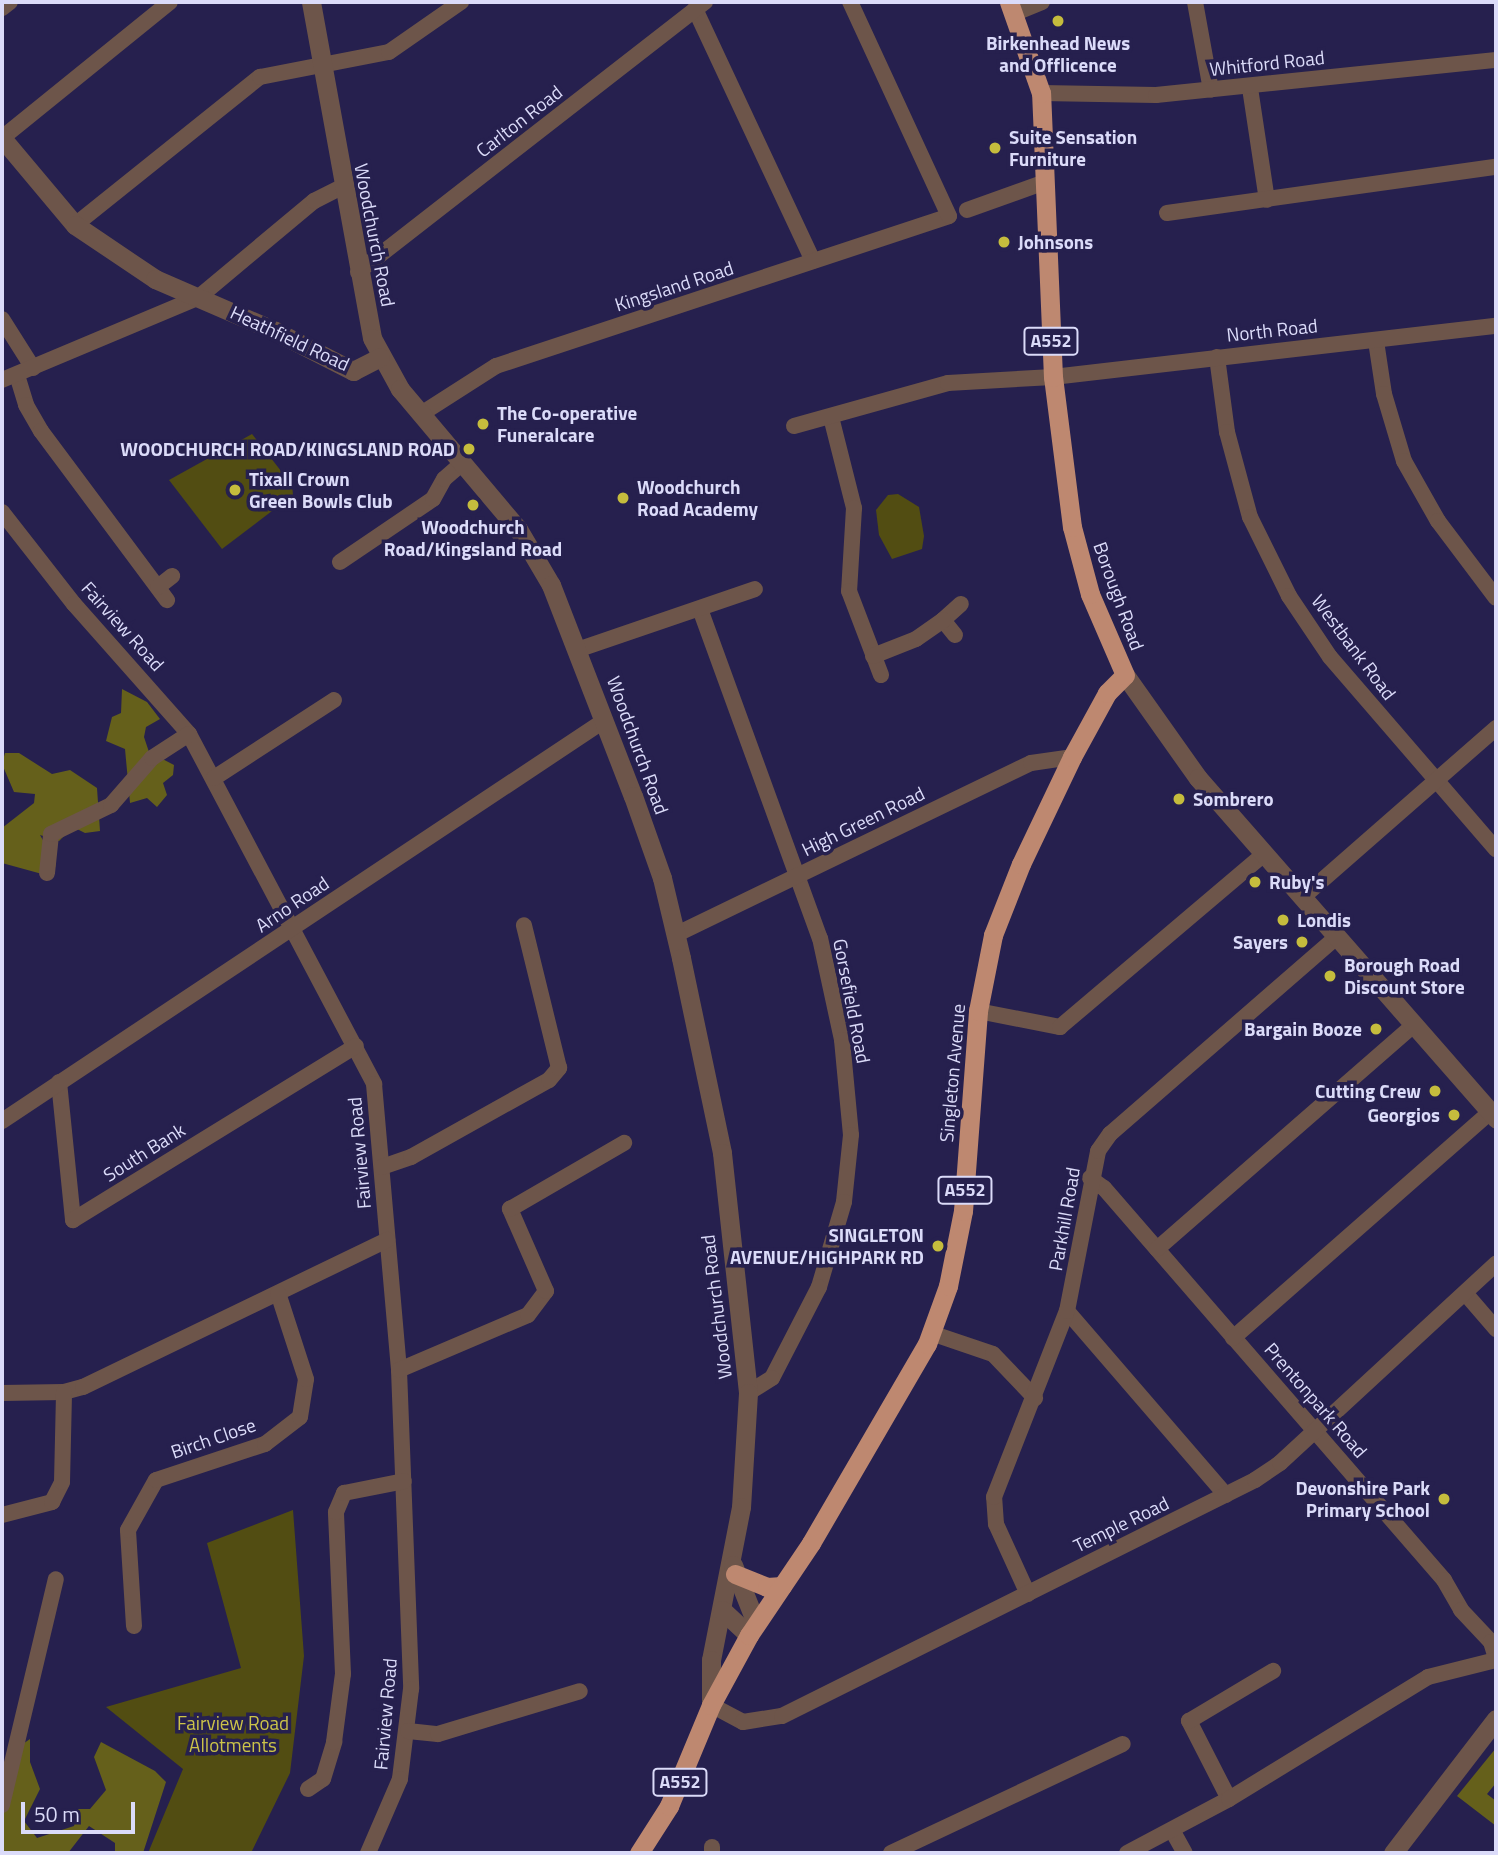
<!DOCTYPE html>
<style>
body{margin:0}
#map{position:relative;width:1498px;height:1855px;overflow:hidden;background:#26204e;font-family:"Titillium Web",sans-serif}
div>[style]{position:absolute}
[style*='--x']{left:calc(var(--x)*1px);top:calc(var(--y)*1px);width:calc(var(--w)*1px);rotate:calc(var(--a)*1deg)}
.green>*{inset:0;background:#524d12}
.forest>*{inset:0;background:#65601b}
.minor>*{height:16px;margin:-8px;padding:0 8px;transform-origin:8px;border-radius:8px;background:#6d554a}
.tertiary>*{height:19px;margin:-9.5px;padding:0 9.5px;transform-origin:9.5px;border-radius:9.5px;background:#6d554a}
.trunk>*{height:19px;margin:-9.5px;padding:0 9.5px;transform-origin:9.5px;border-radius:9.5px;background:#be8870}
.dots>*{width:19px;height:19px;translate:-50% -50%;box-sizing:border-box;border:4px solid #26204e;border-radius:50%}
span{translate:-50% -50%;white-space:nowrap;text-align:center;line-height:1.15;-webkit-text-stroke:7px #26204e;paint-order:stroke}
.shield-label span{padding:2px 5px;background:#26204e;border:2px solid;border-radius:5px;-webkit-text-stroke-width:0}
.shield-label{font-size:18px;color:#dbdbf9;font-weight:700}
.poi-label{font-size:19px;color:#dbdbf9;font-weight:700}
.left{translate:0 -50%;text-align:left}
.right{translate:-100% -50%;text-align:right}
.street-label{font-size:19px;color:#dbdbf9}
.park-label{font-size:19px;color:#ccc349}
.frame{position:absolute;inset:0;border:4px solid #dbdbf9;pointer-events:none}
.scale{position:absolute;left:21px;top:1802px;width:114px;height:32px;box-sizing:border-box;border:4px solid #dbdbf9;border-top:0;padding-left:9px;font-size:21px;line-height:24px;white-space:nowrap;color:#dbdbf9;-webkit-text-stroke:5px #26204e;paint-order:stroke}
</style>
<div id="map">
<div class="green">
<div style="clip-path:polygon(252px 434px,292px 485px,293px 495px,222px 549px,169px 480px)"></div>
<div style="clip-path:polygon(898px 494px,919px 507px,924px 536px,922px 549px,892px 559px,879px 535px,876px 510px,888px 495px)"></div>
<div style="clip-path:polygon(293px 1510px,304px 1656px,290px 1773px,251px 1853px,148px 1853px,183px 1769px,106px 1707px,241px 1668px,207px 1543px)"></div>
</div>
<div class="forest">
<div style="clip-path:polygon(122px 689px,147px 702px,160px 719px,146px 727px,144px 737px,149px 752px,174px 765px,173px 775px,163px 783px,167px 795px,157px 807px,147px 798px,130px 803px,125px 749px,106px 741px,112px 717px,121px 713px)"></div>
<div style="clip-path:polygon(5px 753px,19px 753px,52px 774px,70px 770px,97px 788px,100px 831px,85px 833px,73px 827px,59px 841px,40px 835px,56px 863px,53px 877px,2px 863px,2px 828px,34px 803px,35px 794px,14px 792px,2px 764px)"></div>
<div style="clip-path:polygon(30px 1739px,30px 1762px,40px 1789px,24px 1821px,37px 1838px,74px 1826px,78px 1809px,90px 1809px,106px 1790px,94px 1757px,101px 1742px,155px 1771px,166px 1782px,143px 1853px,115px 1853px,115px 1843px,89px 1826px,68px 1853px,2px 1853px,2px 1787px,17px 1748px)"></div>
<div style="clip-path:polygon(1496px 1748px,1496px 1783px,1487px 1794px,1496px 1801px,1496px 1826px,1457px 1796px)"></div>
</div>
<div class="minor">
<div style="--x:1195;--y:2;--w:89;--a:79.7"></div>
<div style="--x:2;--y:8;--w:10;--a:-37"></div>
<div style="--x:695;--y:9;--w:278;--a:64.9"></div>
<div style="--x:1015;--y:13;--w:29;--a:-22"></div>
<div style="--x:1250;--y:88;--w:113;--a:81.4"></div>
<div style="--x:1041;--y:93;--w:115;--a:1"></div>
<div style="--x:1156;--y:95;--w:342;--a:-5.9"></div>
<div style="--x:2;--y:138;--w:216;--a:-39"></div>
<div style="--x:967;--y:210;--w:83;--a:-19.7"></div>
<div style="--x:1167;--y:213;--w:332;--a:-8"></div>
<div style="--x:75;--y:225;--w:237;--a:-38.7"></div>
<div style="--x:260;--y:77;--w:131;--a:-11"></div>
<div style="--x:389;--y:52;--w:88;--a:-34.8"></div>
<div style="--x:358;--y:272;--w:440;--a:-37.9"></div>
<div style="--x:2;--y:319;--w:58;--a:57.7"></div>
<div style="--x:1376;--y:341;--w:54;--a:81.4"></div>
<div style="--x:1384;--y:394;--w:70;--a:73.4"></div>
<div style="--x:1404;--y:461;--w:69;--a:60.5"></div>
<div style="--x:1438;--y:521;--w:96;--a:53"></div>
<div style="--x:1217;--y:357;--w:76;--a:82.4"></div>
<div style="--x:1227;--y:432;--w:88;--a:74.9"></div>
<div style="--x:1250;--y:517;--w:88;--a:63.7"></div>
<div style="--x:1289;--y:596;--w:73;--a:56.1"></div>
<div style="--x:1330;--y:657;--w:254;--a:49.2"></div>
<div style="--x:17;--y:375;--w:31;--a:73"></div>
<div style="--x:26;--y:405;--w:30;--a:60"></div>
<div style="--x:41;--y:431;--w:211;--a:53.3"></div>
<div style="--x:2;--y:380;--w:214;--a:-22.8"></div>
<div style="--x:199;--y:297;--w:150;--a:-39.9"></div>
<div style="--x:314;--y:201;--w:33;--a:-27"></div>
<div style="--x:421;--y:414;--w:89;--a:-32.6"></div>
<div style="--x:496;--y:366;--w:477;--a:-18.3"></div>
<div style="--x:949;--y:216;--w:236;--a:-114.8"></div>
<div style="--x:831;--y:417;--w:94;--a:75.8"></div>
<div style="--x:854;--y:508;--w:83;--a:93.4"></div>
<div style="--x:849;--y:591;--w:90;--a:69.1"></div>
<div style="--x:794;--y:426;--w:160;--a:-15.6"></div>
<div style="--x:948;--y:383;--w:105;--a:-3.3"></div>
<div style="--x:1053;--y:377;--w:446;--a:-6.6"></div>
<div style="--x:2;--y:512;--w:117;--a:52"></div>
<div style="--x:74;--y:604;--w:174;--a:48.5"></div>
<div style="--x:189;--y:734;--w:396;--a:62.1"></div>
<div style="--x:374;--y:1084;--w:287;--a:85"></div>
<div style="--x:399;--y:1370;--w:319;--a:87.8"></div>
<div style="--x:411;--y:1689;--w:91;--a:97"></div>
<div style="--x:400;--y:1779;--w:81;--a:113.4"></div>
<div style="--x:340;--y:562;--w:112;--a:-34.1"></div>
<div style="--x:433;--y:499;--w:23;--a:-61"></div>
<div style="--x:444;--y:479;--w:23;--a:-41"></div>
<div style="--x:158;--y:587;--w:18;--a:-38"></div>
<div style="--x:700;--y:609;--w:350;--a:70"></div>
<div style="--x:820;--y:938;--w:104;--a:77.8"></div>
<div style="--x:842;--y:1040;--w:95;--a:84.6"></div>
<div style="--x:851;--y:1135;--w:67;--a:96"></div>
<div style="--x:844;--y:1202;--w:89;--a:106.4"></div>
<div style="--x:819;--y:1287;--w:102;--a:117.3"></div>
<div style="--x:772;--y:1378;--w:28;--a:148"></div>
<div style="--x:955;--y:635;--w:19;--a:-129"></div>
<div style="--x:943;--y:620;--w:24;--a:-42"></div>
<div style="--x:577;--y:650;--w:188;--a:-18.9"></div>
<div style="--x:873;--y:656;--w:46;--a:-21.6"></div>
<div style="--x:916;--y:639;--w:33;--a:-35"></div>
<div style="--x:214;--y:778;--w:143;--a:-33"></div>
<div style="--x:47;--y:873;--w:39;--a:-84"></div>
<div style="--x:51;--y:834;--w:67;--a:-25.8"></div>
<div style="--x:111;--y:805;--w:62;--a:-48.9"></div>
<div style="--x:152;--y:758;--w:44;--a:-33"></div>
<div style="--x:1303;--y:897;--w:257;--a:-41.2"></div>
<div style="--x:675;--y:935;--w:395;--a:-25.8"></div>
<div style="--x:1031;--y:763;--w:41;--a:-8.3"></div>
<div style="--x:978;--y:1011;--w:84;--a:11"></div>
<div style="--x:1060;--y:1027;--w:267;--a:-40.3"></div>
<div style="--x:59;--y:1082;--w:139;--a:84.2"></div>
<div style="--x:73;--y:1220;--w:332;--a:-31.6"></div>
<div style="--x:2;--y:1121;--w:724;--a:-33.62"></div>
<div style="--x:382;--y:1167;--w:31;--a:-19"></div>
<div style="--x:411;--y:1157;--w:158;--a:-29.2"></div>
<div style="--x:549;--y:1080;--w:16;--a:-50"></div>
<div style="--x:559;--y:1068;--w:147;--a:-103.8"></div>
<div style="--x:1090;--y:1178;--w:17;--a:36"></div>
<div style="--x:1104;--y:1188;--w:519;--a:49.06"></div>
<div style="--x:1444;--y:1580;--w:34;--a:60"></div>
<div style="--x:1461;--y:1610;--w:44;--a:46.8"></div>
<div style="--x:1491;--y:1642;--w:17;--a:73"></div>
<div style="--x:1157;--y:1249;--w:341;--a:-41.1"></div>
<div style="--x:1465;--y:1293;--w:48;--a:49.3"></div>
<div style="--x:1067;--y:1311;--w:243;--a:49.2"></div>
<div style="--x:931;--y:1333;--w:65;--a:18.7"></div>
<div style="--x:993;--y:1354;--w:61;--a:46.3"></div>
<div style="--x:1233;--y:1338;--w:342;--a:-41.3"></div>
<div style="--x:399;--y:1370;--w:140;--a:-23.1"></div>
<div style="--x:528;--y:1315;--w:30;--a:-53"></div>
<div style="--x:546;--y:1291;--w:90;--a:-113.7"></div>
<div style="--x:510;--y:1209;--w:132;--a:-30.1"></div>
<div style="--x:2;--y:1393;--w:62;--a:-0.9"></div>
<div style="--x:64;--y:1392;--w:20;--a:-15"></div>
<div style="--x:83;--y:1387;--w:338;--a:-25.8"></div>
<div style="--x:2;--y:1515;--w:52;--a:-14.6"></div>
<div style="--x:52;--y:1502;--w:22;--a:-63"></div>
<div style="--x:62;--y:1482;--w:90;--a:-88.7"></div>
<div style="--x:1028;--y:1594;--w:77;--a:-114.6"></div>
<div style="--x:996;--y:1524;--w:27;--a:-94"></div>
<div style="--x:994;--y:1497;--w:200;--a:-68.6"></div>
<div style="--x:1067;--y:1311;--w:163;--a:-79"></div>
<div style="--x:1098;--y:1151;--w:21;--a:-55"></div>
<div style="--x:1110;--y:1134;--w:301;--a:-41"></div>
<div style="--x:134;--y:1626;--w:96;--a:-93.6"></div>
<div style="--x:128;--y:1530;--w:57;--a:-60.8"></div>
<div style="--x:156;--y:1480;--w:115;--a:-18.3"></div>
<div style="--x:265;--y:1444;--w:44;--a:-37.6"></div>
<div style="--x:300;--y:1417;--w:38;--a:-81"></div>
<div style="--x:306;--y:1379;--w:90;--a:-108"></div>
<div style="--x:711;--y:1705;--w:36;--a:28"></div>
<div style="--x:743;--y:1722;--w:39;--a:-9"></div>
<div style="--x:782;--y:1716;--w:529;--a:-26.52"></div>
<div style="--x:1255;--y:1480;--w:30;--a:-34"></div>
<div style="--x:1280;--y:1463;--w:294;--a:-42.7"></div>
<div style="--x:408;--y:1731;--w:30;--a:6"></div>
<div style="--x:438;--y:1734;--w:148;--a:-16.8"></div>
<div style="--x:308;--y:1789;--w:18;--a:-34"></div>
<div style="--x:323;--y:1779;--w:39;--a:-73"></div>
<div style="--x:334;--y:1742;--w:69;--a:-82.5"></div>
<div style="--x:343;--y:1674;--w:162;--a:-92.5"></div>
<div style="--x:336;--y:1512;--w:21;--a:-67"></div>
<div style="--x:344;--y:1493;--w:61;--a:-11.3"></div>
<div style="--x:1229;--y:1799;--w:88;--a:-117.1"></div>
<div style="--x:1189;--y:1721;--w:98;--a:-30.8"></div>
<div style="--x:2;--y:1805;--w:232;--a:-76.6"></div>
<div style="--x:1172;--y:1830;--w:26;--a:61"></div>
<div style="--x:712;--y:1847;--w:6;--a:90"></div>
<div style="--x:891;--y:1853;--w:256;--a:-25.2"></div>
<div style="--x:1127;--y:1853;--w:115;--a:-27.9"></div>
<div style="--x:1229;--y:1799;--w:233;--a:-31.5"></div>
<div style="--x:1428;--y:1677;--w:70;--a:-14"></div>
</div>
<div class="tertiary">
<div style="--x:311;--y:2;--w:341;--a:79.7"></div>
<div style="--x:372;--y:338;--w:58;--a:61.2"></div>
<div style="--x:400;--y:389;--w:183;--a:49.9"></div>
<div style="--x:518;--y:529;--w:65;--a:59.5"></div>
<div style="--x:551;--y:585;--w:226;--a:68.8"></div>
<div style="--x:633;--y:796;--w:87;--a:70.5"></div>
<div style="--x:662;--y:878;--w:82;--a:76.6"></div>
<div style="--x:681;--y:958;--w:199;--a:78.1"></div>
<div style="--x:722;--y:1153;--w:241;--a:83.8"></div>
<div style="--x:748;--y:1393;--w:114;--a:93.5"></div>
<div style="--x:741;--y:1507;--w:156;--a:101.1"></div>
<div style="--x:711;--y:1660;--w:45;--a:90"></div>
<div style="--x:2;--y:138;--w:114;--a:50"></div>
<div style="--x:75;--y:225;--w:97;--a:34"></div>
<div style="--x:155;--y:279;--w:131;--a:23.4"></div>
<div style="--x:275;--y:331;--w:88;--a:27.1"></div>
<div style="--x:353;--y:371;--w:30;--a:-27"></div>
<div style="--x:1125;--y:675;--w:126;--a:54.7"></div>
<div style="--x:1198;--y:778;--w:453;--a:48.8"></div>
<div style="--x:733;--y:1565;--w:62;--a:68.4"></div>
<div style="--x:722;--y:1610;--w:37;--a:43"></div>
<div style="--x:1393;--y:1853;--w:169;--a:-52.5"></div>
</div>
<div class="trunk">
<div style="--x:735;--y:1574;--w:35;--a:22"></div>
<div style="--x:767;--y:1587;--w:15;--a:-4"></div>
<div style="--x:639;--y:1853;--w:56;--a:-57.4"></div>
<div style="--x:669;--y:1806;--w:109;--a:-67.4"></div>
<div style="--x:711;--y:1705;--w:80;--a:-61.5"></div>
<div style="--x:749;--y:1635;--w:111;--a:-56"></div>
<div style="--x:811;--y:1543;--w:230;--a:-59.8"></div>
<div style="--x:927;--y:1344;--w:62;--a:-70.1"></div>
<div style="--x:948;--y:1286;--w:76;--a:-78.7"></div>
<div style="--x:963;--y:1211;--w:201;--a:-85.7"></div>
<div style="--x:978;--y:1011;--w:77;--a:-78.8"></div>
<div style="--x:993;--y:935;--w:76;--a:-68.5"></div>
<div style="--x:1021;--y:864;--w:119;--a:-64.5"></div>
<div style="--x:1072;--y:757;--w:73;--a:-61.3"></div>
<div style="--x:1107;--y:693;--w:25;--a:-45"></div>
<div style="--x:1125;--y:675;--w:88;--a:-113.4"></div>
<div style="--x:1090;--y:594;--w:69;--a:-105"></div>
<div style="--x:1072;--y:527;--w:151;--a:-97.2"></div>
<div style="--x:1053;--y:377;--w:284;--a:-92.4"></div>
<div style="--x:1041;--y:93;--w:96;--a:-109.4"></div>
</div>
<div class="dots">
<div style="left:1058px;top:21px;background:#c5bc3d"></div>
<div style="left:995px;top:148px;background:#c5bc3d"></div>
<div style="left:1004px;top:242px;background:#c5bc3d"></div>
<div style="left:483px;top:424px;background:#c5bc3d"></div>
<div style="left:469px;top:449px;background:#c5bc3d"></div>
<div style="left:235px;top:490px;background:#c5bc3d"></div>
<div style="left:623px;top:498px;background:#c5bc3d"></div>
<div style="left:473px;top:505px;background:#c5bc3d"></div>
<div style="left:1179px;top:799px;background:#c5bc3d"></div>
<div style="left:1255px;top:882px;background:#c5bc3d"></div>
<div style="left:1283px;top:920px;background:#c5bc3d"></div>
<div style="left:1302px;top:942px;background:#c5bc3d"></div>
<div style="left:1330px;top:976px;background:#c5bc3d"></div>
<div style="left:1376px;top:1029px;background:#c5bc3d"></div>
<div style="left:1435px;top:1091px;background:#c5bc3d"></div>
<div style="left:1454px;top:1115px;background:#c5bc3d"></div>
<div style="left:938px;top:1246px;background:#c5bc3d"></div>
<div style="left:1444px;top:1499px;background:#c5bc3d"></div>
</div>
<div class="shield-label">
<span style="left:1051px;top:341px">A552</span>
<span style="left:965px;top:1190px">A552</span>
<span style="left:680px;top:1782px">A552</span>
</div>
<div class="poi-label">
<span style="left:1058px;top:54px">Birkenhead News<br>and Offlicence</span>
<span class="left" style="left:1009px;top:148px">Suite Sensation<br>Furniture</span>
<span class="left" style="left:1018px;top:242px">Johnsons</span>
<span class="left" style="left:497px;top:424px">The Co-operative<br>Funeralcare</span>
<span class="right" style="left:455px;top:449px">WOODCHURCH ROAD/KINGSLAND ROAD</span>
<span class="left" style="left:249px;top:490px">Tixall Crown<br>Green Bowls Club</span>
<span class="left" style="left:637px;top:498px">Woodchurch<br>Road Academy</span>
<span style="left:473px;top:538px">Woodchurch<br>Road/Kingsland Road</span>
<span class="left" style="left:1193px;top:799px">Sombrero</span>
<span class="left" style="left:1269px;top:882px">Ruby's</span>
<span class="left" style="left:1297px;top:920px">Londis</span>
<span class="right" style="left:1288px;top:942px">Sayers</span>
<span class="left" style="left:1344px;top:976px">Borough Road<br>Discount Store</span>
<span class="right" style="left:1362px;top:1029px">Bargain Booze</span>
<span class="right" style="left:1421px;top:1091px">Cutting Crew</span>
<span class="right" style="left:1440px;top:1115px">Georgios</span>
<span class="right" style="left:924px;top:1246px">SINGLETON<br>AVENUE/HIGHPARK RD</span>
<span class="right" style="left:1430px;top:1499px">Devonshire Park<br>Primary School</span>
</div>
<div class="street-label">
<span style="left:1267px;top:63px;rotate:-6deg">Whitford Road</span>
<span style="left:519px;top:121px;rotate:-38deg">Carlton Road</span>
<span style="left:375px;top:235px;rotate:79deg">Woodchurch Road</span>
<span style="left:674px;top:286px;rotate:-18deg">Kingsland Road</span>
<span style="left:1272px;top:330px;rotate:-6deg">North Road</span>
<span style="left:290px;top:338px;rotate:25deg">Heathfield Road</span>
<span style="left:1119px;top:596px;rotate:70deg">Borough Road</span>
<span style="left:123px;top:626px;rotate:48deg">Fairview Road</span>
<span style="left:1354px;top:647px;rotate:53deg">Westbank Road</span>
<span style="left:638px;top:745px;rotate:70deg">Woodchurch Road</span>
<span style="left:863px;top:821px;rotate:-26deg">High Green Road</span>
<span style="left:292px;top:904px;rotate:-34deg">Arno Road</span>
<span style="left:852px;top:1001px;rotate:79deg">Gorsefield Road</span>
<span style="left:952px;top:1073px;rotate:-85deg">Singleton Avenue</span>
<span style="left:144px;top:1152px;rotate:-32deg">South Bank</span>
<span style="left:359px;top:1153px;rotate:-95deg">Fairview Road</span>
<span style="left:1064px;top:1219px;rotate:-80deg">Parkhill Road</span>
<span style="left:716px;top:1307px;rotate:-97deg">Woodchurch Road</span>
<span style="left:1316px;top:1400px;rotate:49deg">Prentonpark Road</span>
<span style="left:213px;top:1438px;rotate:-19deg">Birch Close</span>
<span style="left:1121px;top:1524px;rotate:-26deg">Temple Road</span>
<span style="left:385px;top:1714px;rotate:-85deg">Fairview Road</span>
</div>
<div class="park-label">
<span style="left:233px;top:1734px">Fairview Road<br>Allotments</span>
</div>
<div class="frame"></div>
<div class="scale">50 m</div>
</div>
